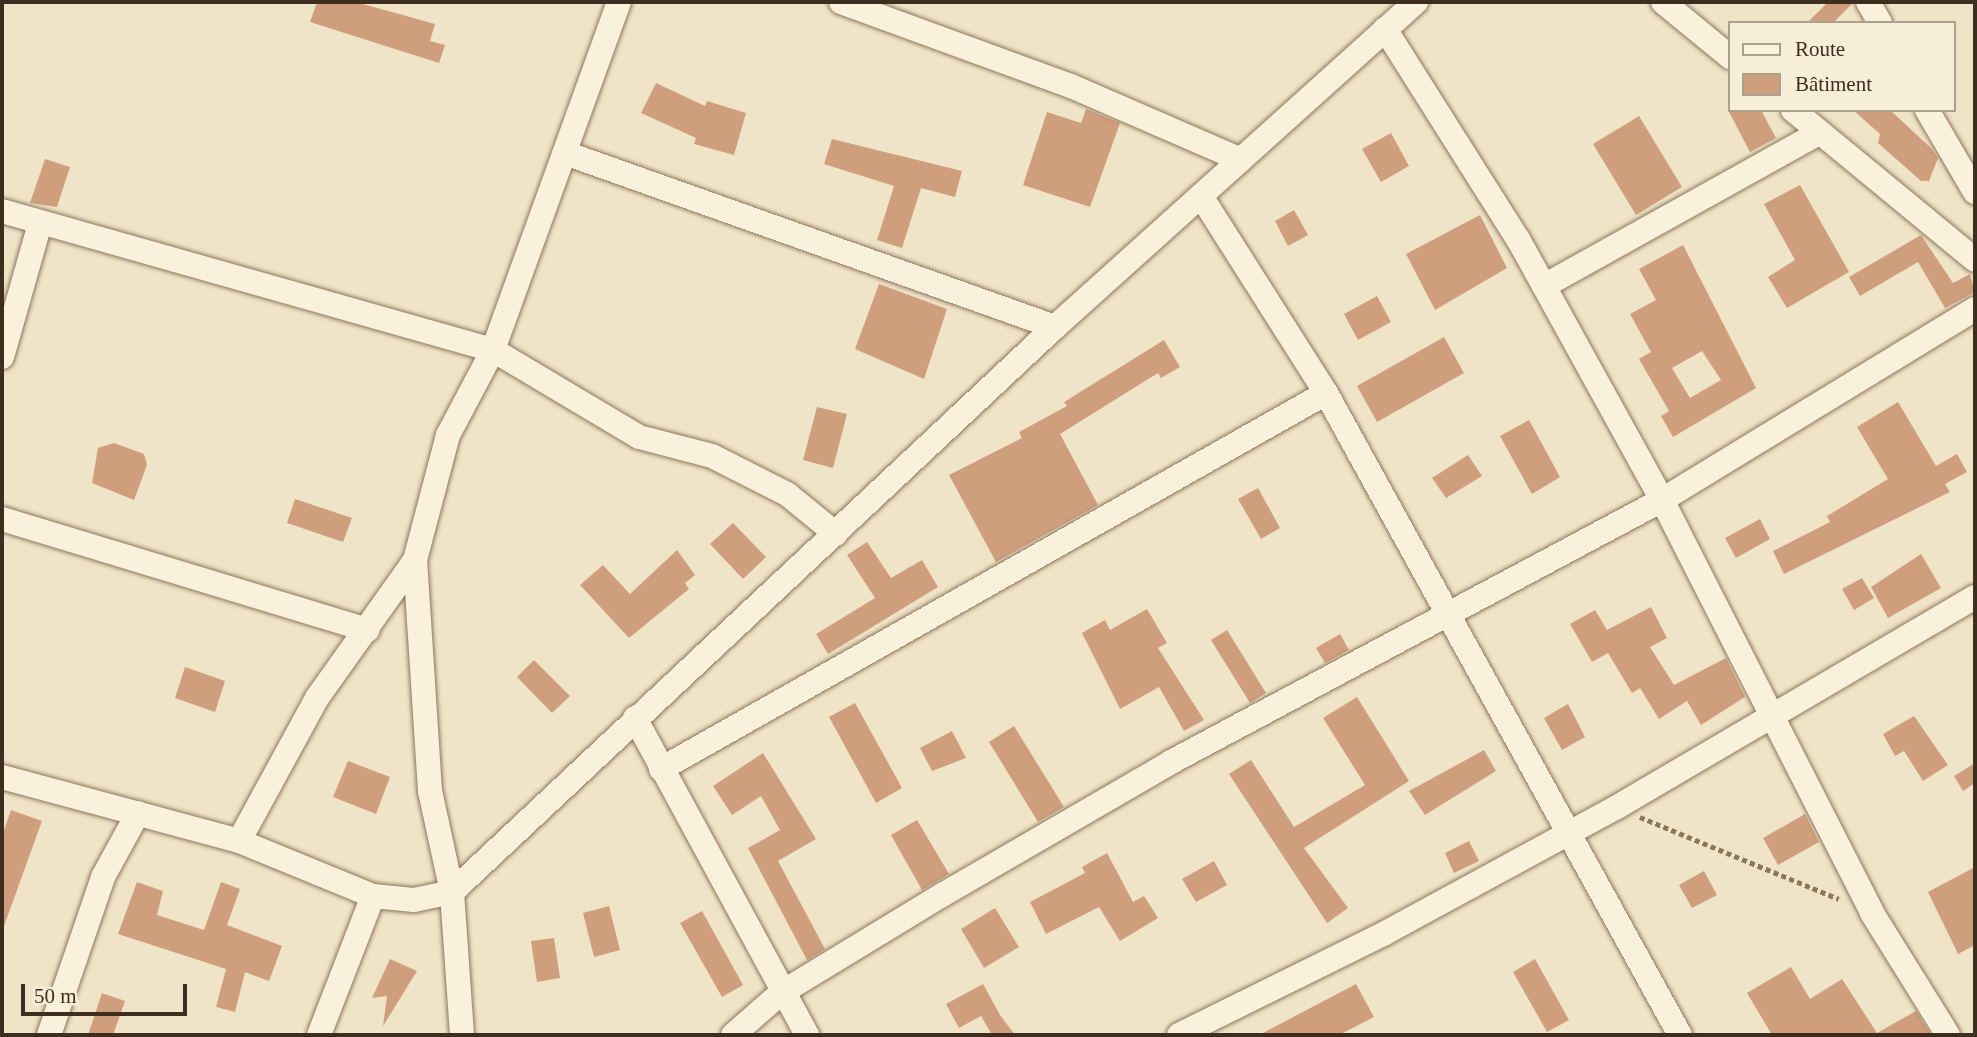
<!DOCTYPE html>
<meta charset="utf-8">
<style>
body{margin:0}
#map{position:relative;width:1977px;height:1037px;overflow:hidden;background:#f0e4c8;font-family:Georgia,serif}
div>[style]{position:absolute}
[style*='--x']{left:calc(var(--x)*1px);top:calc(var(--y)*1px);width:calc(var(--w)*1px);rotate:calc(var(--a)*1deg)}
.building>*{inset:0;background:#cf9f7d}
.path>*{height:4.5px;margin-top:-2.25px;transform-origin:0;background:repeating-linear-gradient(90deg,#8d765c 0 5px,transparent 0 8.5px)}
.roads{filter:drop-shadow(0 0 2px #8d765c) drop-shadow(0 0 2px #8d765c)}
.street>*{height:24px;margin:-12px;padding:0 12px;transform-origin:12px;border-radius:12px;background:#faf1dc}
span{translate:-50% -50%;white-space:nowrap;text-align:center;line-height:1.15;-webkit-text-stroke:5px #f7eed8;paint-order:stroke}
.frame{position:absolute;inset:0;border:4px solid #3d2e20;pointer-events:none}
.legend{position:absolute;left:1728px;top:21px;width:228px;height:91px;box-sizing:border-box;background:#f7eed8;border:2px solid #ada18e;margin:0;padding:9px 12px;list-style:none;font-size:21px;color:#3d2e20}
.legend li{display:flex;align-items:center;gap:14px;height:35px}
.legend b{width:35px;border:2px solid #ada18e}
.scale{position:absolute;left:21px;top:984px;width:166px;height:32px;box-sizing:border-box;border:4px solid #3d2e20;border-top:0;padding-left:9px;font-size:21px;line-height:24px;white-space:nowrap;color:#3d2e20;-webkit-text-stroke:5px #f7eed8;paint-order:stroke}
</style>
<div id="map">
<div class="building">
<div style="clip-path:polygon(317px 2px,356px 2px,435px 24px,430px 41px,445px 45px,439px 63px,310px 22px)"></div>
<div style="clip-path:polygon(1828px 2px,1853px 3px,1833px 23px,1807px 23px)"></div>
<div style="clip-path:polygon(656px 83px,705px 106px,707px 101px,746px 113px,734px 155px,694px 144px,696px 138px,641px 113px)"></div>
<div style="clip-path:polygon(1086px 109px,1120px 123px,1090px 207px,1023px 185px,1047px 112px,1081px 123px)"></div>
<div style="clip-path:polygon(1728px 110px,1761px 110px,1776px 138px,1750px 152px)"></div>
<div style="clip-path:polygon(1853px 110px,1890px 110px,1932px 149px,1938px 158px,1929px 181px,1921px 181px,1878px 143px,1880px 134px)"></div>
<div style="clip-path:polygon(1639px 116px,1682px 187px,1636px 215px,1593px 144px)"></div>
<div style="clip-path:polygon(1391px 133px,1409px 166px,1381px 182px,1362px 149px)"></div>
<div style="clip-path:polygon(832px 139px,962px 171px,955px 197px,921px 188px,902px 248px,877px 240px,894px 186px,824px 164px)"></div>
<div style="clip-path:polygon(45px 159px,70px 167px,57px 207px,30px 203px)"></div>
<div style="clip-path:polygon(1800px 185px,1849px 272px,1787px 308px,1768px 277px,1795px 260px,1764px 204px)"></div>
<div style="clip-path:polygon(1294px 210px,1308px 235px,1288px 246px,1275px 221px)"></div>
<div style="clip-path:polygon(1480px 215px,1507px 268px,1435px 310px,1406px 254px)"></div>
<div style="clip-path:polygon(1921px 235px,1953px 283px,1970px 274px,1975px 292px,1945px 308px,1918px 262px,1860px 296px,1849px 277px)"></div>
<div style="clip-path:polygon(evenodd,1683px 245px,1756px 388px,1673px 437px,1661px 416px,1669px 411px,1639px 359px,1651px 352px,1630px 314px,1656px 300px,1639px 269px,1683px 245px,1702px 351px,1721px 380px,1690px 398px,1672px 368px,1702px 351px)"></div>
<div style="clip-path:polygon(879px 284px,947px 309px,924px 379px,855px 349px)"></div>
<div style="clip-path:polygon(1377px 296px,1391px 322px,1358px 340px,1344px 314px)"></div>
<div style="clip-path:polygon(1444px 337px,1464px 373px,1377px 422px,1357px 386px)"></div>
<div style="clip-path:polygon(1164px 340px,1180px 367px,1161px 378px,1158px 373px,1060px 434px,1098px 505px,996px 562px,949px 475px,1022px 438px,1019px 432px,1067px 406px,1064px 402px)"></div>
<div style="clip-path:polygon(1898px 402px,1936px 466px,1957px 454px,1967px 472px,1945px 484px,1950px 492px,1784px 574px,1773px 551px,1830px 522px,1827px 516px,1888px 479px,1857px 427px)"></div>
<div style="clip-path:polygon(817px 407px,847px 414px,833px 468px,803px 460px)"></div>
<div style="clip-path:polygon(1529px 420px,1560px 477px,1532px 494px,1500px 436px)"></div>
<div style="clip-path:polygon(114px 443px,144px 454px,147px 465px,134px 500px,92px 483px,98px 448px)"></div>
<div style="clip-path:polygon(1468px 455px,1482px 476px,1446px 498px,1432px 478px)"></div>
<div style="clip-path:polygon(1258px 488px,1280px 528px,1261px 539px,1238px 499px)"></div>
<div style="clip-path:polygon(295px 499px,352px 518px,343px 542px,287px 523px)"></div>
<div style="clip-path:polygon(1760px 519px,1770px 539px,1736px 558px,1725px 538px)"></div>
<div style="clip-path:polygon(733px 523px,766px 557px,743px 579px,710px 544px)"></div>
<div style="clip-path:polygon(867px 542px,891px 578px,922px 560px,938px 587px,828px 654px,816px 634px,875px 598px,847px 555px)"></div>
<div style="clip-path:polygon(677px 550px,695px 575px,685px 583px,689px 589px,629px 638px,580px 585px,603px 565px,630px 594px)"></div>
<div style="clip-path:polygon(1921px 554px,1941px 588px,1888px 618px,1871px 587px)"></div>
<div style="clip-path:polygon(1862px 578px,1874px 598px,1854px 610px,1842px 589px)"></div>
<div style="clip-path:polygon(1651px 607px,1667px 638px,1650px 647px,1674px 685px,1726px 658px,1745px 697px,1701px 725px,1687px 701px,1659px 719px,1640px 688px,1632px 693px,1608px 653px,1592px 662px,1570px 624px,1595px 610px,1607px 630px)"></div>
<div style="clip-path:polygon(1147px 609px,1167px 643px,1158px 648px,1204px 720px,1184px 731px,1159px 687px,1120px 709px,1082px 633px,1105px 620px,1110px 630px)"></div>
<div style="clip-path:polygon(1227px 630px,1266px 693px,1250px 703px,1211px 640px)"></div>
<div style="clip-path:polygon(1340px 634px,1349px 650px,1325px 663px,1316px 648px)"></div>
<div style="clip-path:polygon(534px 660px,570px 696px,552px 713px,517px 677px)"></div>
<div style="clip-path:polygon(185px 667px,225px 681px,215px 712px,175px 698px)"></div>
<div style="clip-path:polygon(1357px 697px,1409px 781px,1304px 848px,1348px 908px,1327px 923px,1229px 774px,1251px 760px,1294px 827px,1365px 785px,1323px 718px)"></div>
<div style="clip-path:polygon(855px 703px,902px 788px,876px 803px,829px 717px)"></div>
<div style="clip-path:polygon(1568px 704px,1585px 737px,1562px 750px,1544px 718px)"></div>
<div style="clip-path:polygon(1914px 716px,1948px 765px,1923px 781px,1904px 751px,1895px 756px,1883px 734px)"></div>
<div style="clip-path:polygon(1014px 726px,1064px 807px,1038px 822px,989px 742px)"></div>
<div style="clip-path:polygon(952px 731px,966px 758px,932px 771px,920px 748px)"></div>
<div style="clip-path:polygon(1484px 750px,1496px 771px,1425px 815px,1409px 791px)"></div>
<div style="clip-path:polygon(763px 753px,816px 839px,778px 861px,825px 949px,807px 960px,748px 848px,780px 830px,761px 796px,732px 815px,713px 786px)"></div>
<div style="clip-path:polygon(348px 761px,390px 777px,376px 814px,333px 797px)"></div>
<div style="clip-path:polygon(1975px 763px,1975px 783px,1963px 791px,1954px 776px)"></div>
<div style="clip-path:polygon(11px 810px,42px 821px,4px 926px,2px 836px)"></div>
<div style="clip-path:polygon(1805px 814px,1819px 842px,1778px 865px,1763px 838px)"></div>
<div style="clip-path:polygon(917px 820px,949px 874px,922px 890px,891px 835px)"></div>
<div style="clip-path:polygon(1469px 841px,1479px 861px,1454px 873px,1445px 853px)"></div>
<div style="clip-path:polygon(1107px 853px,1133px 902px,1144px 896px,1158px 918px,1120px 941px,1099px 907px,1046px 934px,1030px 902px,1085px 873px,1082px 867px)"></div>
<div style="clip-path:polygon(1214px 861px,1227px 885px,1196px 902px,1182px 879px)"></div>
<div style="clip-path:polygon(1975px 867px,1975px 945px,1958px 954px,1928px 892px)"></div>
<div style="clip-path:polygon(1704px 871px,1717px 895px,1692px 908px,1679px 885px)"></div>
<div style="clip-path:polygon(137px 882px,163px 891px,157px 915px,204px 930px,221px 882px,240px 889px,227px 925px,282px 946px,269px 981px,245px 972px,235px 1012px,216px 1007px,226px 969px,118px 934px)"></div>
<div style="clip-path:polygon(609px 906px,620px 950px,594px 957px,583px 913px)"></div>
<div style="clip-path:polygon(995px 908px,1019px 947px,984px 968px,961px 929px)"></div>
<div style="clip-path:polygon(702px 911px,743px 985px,722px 997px,680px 923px)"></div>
<div style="clip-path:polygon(554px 938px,560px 978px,537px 982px,531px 941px)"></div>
<div style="clip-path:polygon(390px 959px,417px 971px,383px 1026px,387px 996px,372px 998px)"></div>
<div style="clip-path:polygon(1535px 959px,1569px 1020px,1547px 1032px,1513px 972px)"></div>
<div style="clip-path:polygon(1791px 967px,1810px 999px,1842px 979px,1877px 1033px,1916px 1011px,1931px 1035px,1772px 1035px,1747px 993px)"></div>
<div style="clip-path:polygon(983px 984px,1000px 1015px,1015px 1035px,992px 1035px,981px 1016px,959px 1028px,946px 1004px)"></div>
<div style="clip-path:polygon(1356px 984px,1374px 1017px,1339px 1035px,1259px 1035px)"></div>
<div style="clip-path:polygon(102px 993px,125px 1001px,113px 1035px,88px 1035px)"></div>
</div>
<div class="path">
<div style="--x:1640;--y:817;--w:215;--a:22.4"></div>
</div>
<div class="roads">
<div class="street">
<div style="--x:841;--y:2;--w:245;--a:20.1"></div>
<div style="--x:1071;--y:86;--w:185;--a:23.5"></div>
<div style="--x:1663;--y:2;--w:87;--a:39.4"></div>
<div style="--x:1868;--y:2;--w:24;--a:60"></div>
<div style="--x:1385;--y:29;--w:249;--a:57.7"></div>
<div style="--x:1518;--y:239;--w:298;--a:61.1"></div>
<div style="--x:1662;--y:500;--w:463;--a:63"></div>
<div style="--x:1872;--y:913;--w:144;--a:58.1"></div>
<div style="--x:1793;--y:110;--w:236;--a:39.5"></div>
<div style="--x:1927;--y:110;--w:95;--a:59.7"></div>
<div style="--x:568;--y:154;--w:517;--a:19.56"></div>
<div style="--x:1201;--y:196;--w:233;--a:57.6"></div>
<div style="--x:1326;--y:393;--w:733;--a:61.13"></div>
<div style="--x:2;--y:211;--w:510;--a:15.81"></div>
<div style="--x:493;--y:350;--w:170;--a:30.8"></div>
<div style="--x:639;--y:437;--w:75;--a:14.6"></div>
<div style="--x:712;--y:456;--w:84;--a:26.9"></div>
<div style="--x:787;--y:494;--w:63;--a:39.2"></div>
<div style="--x:1544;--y:286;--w:315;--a:-29.1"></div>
<div style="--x:2;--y:357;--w:138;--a:-74.1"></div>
<div style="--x:2;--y:519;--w:382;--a:16.9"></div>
<div style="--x:635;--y:718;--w:361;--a:61.5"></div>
<div style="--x:661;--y:769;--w:764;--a:-29.48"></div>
<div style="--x:2;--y:777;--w:245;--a:15.1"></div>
<div style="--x:239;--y:841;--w:145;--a:22.3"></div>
<div style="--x:373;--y:896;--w:41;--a:5.6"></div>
<div style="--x:414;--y:900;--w:39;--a:-12"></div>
<div style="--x:452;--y:892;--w:103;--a:-102.3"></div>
<div style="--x:430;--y:791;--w:231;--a:-93.7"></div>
<div style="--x:415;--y:560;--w:129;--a:-75.2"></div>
<div style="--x:448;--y:435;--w:96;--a:-62.1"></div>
<div style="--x:493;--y:350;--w:370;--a:-70.1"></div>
<div style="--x:239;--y:841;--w:163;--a:-61.4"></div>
<div style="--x:317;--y:698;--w:169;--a:-54.6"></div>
<div style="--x:49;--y:1035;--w:167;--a:-71.1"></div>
<div style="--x:103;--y:877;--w:73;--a:-61.3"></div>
<div style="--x:319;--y:1035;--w:149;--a:-68.8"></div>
<div style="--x:462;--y:1035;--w:143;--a:-94"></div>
<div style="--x:452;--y:892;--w:826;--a:-43.14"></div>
<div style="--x:1055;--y:327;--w:486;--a:-42"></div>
<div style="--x:733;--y:1035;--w:64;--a:-41.2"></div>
<div style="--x:781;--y:993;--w:188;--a:-31.3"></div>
<div style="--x:942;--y:895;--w:265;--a:-30.1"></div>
<div style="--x:1171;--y:762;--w:557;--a:-28.08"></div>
<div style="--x:1662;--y:500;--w:367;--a:-31.4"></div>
<div style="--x:1179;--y:1035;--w:230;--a:-26.3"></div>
<div style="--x:1385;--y:933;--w:264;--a:-28.5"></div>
<div style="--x:1617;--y:807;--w:415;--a:-30.4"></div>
</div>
</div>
<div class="frame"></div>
<ul class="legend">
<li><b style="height:9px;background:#faf1dc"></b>Route</li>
<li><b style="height:19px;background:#cf9f7d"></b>Bâtiment</li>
</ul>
<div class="scale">50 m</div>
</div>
